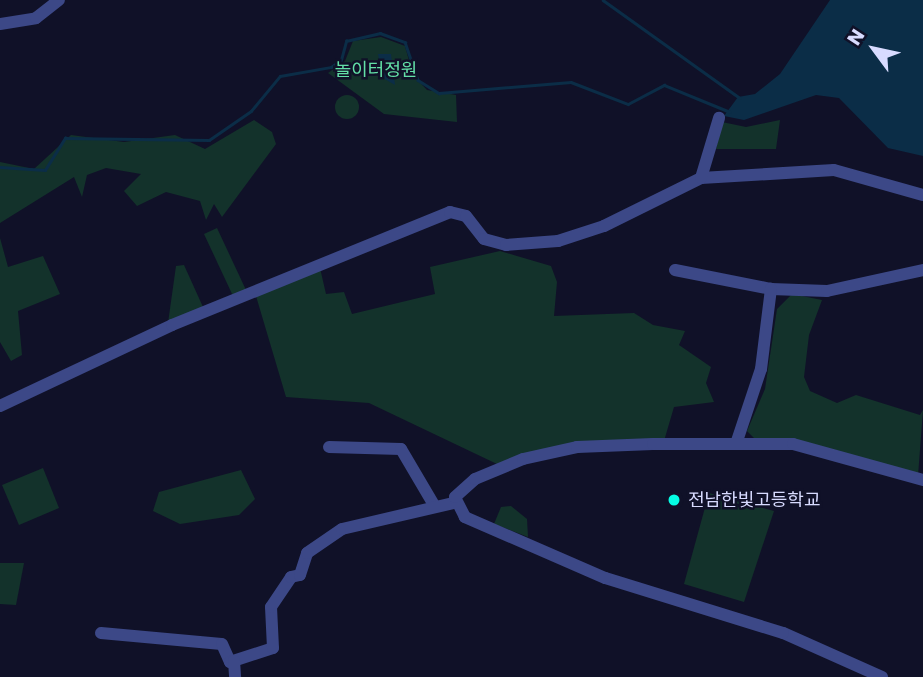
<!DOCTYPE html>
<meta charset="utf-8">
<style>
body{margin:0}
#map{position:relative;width:923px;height:677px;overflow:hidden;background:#101128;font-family:Poppins,"Noto Sans KR",sans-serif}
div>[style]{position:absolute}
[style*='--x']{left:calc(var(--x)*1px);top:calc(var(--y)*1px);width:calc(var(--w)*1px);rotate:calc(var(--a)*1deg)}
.green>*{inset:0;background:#13322b}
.round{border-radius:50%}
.water>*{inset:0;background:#0b2d47}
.stream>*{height:2.5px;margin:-1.25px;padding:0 1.25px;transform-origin:1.25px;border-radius:1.25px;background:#0b2d47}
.minor>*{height:12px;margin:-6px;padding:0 6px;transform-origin:6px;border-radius:6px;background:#3c4887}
.dots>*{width:19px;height:19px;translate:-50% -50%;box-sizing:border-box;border:4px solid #101128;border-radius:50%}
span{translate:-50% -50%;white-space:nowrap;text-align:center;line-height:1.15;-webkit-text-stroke:5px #101128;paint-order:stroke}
.park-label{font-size:18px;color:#63e0a7}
.poi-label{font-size:18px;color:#d8dbff}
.left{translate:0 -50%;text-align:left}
.north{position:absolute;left:839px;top:14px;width:70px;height:70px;-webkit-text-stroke:5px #101128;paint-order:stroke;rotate:303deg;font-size:19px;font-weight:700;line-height:28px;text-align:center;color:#d8dbff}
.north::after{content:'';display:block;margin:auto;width:24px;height:32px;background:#d8dbff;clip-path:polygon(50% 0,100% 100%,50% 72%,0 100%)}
</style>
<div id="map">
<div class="green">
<div style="clip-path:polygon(381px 37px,405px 46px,413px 75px,427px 90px,456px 95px,457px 122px,384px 114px,328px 73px,345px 61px,353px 41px)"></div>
<div class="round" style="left:335px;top:95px;width:24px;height:24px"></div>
<div style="clip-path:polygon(254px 120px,272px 132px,276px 144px,222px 217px,214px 204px,206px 220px,200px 201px,166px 192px,137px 206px,124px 191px,141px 174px,106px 168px,87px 175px,82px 197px,74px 177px,0 223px,0 162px,34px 169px,71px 135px,124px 142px,175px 135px,205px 149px)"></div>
<div style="clip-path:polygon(780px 120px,776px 149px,716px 149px,722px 122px,746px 127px)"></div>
<div style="clip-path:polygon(217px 228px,246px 290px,233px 296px,204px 234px)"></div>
<div style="clip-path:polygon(0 238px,8px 267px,43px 256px,60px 294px,18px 311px,22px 355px,11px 361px,0 342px)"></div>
<div style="clip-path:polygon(500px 251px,551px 266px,557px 282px,554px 316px,634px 313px,653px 325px,685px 331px,679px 345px,711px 367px,706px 383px,714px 402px,674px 407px,664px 441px,497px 464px,369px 403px,286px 397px,256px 296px,320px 268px,326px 294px,344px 292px,352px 314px,435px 294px,430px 267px)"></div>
<div style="clip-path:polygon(184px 265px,203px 307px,168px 323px,176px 266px)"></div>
<div style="clip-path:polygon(792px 294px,822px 300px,809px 335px,804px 377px,810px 391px,837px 403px,856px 395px,920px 415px,923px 410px,918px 476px,758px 442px,747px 431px,765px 389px,777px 309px)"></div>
<div style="clip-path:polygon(43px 468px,59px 508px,19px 525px,2px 485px)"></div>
<div style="clip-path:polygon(241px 470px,255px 499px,239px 515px,180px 524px,153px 511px,159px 492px)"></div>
<div style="clip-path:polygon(709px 493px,774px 511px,744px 602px,684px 584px)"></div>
<div style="clip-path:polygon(511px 506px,527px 519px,528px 537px,494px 524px,501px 507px)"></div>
<div style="clip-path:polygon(0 563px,24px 563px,16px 605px,0 604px)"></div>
</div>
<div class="water">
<div style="clip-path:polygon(830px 0,923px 0,923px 156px,888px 148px,839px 98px,816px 95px,744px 120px,724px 116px,738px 97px,755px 94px,780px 74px)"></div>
<div style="clip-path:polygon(378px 54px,391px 54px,395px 85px,383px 78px)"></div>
</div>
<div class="stream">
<div style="--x:603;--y:0;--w:168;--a:35.6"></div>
<div style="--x:0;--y:167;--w:45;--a:3.8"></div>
<div style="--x:45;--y:170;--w:38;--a:-58"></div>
<div style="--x:65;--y:138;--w:144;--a:0.8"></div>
<div style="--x:209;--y:140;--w:51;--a:-34.6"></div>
<div style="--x:251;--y:111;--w:45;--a:-50.4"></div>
<div style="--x:280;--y:76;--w:52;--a:-10"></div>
<div style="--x:331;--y:67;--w:12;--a:-35"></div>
<div style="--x:341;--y:60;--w:20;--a:-75"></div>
<div style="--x:346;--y:41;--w:35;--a:-13"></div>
<div style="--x:380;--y:33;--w:27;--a:20"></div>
<div style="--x:405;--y:42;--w:40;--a:71.1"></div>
<div style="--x:418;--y:80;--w:25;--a:32"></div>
<div style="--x:439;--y:93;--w:132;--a:-4.8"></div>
<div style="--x:571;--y:82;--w:61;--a:21.1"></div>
<div style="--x:628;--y:104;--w:41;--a:-27.8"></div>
<div style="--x:664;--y:85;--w:71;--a:22.2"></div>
</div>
<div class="minor">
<div style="--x:0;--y:24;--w:36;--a:-9"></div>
<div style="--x:36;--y:18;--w:29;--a:-38"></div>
<div style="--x:701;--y:178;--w:133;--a:-3.4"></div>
<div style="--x:834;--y:170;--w:92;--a:15.7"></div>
<div style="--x:675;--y:270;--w:98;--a:11.2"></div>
<div style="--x:771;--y:289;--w:56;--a:2"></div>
<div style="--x:827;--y:291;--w:98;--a:-12.3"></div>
<div style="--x:0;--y:406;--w:190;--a:-25.2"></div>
<div style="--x:172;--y:325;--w:300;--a:-22.1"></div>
<div style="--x:450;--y:212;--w:16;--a:14"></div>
<div style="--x:466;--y:216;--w:29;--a:52"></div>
<div style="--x:484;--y:239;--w:23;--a:15"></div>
<div style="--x:506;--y:245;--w:52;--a:-4.4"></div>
<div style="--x:558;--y:241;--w:48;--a:-18.1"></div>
<div style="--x:604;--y:226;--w:108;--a:-26.3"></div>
<div style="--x:701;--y:178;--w:63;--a:-73.3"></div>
<div style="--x:736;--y:444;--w:79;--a:-71.6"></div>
<div style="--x:761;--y:369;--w:81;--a:-82.9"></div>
<div style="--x:329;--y:447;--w:72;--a:1.6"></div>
<div style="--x:401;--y:449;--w:65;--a:59.5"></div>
<div style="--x:101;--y:633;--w:121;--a:5.2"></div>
<div style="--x:222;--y:644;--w:20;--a:66"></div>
<div style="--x:230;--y:662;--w:45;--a:-18"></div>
<div style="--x:273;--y:648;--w:41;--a:-92.8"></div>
<div style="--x:271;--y:607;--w:36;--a:-56"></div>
<div style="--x:291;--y:577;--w:9;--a:-13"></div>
<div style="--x:300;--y:575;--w:23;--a:-72"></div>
<div style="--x:307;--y:553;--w:42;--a:-34.4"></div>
<div style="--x:342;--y:529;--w:115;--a:-13.1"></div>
<div style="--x:234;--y:661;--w:16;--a:86"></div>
<div style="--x:882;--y:677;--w:108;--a:-156"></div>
<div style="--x:783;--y:633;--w:186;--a:-162.8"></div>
<div style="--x:605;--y:578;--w:153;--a:-156.5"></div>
<div style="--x:465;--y:517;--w:22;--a:-117"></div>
<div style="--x:455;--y:497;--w:27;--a:-42"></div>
<div style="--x:475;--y:479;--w:52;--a:-22.6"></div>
<div style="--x:523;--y:459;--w:55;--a:-12.5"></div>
<div style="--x:577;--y:447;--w:76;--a:-2.3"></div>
<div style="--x:653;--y:444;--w:140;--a:0"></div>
<div style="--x:793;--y:444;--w:135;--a:15.5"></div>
</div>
<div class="dots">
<div style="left:674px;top:500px;background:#05fde4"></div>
</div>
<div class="park-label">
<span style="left:376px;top:70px">놀이터정원</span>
</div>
<div class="poi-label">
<span class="left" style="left:688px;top:500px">전남한빛고등학교</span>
</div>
<div class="north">N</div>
</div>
